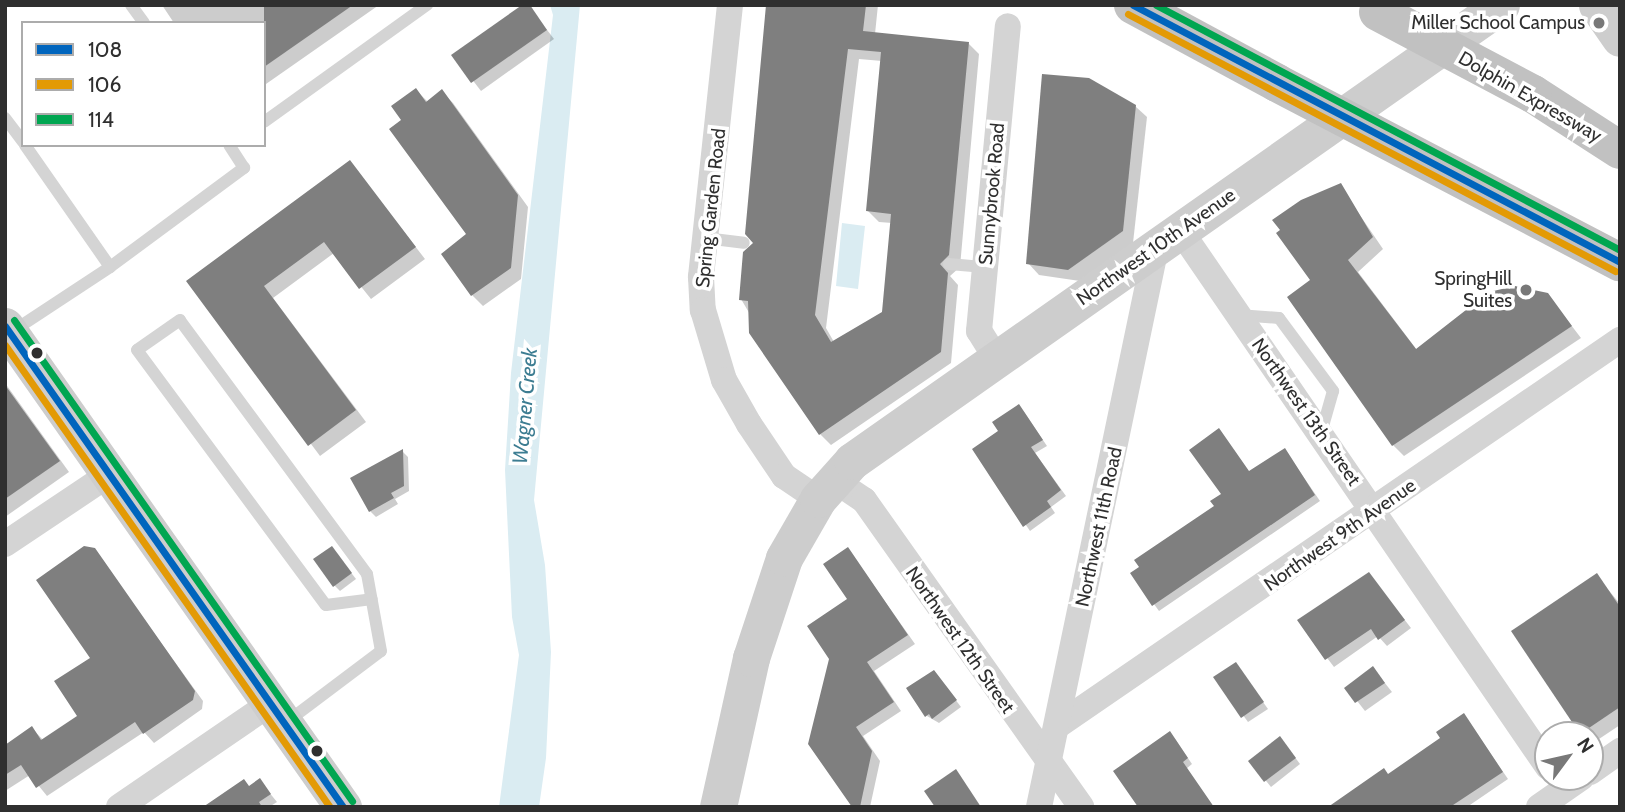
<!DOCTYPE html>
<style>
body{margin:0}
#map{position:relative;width:1625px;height:812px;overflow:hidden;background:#fff;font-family:Cabin,sans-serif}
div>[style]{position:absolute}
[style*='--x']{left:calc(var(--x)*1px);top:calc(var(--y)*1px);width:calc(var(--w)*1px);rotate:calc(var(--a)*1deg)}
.water>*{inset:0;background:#daecf2}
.shadow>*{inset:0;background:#0003}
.building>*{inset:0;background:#7f7f7f}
.lane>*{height:12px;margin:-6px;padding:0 6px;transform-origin:6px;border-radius:6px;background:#d4d4d4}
.street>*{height:26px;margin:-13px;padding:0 13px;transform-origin:13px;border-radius:13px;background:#d4d4d4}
.secondary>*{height:37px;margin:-18.5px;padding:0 18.5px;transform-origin:18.5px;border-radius:18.5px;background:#cdcdcd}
.highway>*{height:38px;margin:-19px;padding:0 19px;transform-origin:19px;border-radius:19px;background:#c1c1c1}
.highway-bridge>*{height:38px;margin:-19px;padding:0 19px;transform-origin:19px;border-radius:19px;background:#c1c1c1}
.bus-1>*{height:7px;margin:-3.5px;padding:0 3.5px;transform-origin:3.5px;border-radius:3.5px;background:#0065bd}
.bus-2>*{height:7px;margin:-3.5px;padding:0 3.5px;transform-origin:3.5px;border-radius:3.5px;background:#e39a05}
.bus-3>*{height:7px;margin:-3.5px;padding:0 3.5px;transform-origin:3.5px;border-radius:3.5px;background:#00a651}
.dots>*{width:19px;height:19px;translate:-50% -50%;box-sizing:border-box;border:4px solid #fff;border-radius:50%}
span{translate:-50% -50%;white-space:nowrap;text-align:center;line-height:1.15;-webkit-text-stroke:7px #fff;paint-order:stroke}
.poi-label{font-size:19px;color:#2f2f2f}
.right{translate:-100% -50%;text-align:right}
.street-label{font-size:19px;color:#2f2f2f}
.water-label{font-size:21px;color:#3d7d92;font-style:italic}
.frame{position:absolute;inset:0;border:7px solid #2f2f2f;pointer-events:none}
.legend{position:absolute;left:21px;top:21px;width:245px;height:126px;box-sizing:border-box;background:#fff;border:2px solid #acacac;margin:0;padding:9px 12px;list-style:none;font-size:21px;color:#2f2f2f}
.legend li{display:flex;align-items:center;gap:14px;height:35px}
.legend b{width:35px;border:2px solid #acacac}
.north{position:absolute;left:1534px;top:721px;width:70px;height:70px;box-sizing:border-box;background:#fff;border:2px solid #acacac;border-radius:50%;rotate:57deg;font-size:19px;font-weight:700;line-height:28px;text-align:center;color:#2f2f2f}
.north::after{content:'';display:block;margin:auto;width:24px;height:32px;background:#787878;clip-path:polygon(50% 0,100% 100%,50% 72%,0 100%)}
</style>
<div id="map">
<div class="water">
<div style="clip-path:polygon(550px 5px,580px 5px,534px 500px,545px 565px,551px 652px,546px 758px,539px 807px,499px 807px,519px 655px,512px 617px,505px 470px,511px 373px,553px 15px)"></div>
<div style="clip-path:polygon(842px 223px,865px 226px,858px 289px,836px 286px)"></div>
</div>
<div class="shadow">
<div style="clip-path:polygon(162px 5px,379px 5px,266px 84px,264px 23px,174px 23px)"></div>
<div style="clip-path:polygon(528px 5px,554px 39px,481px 91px,454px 56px)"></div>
<div style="clip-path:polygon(evenodd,768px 5px,878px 5px,875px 34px,968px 43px,979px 54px,960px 267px,950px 276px,958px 285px,951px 363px,831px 445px,820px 434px,741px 299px,755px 244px,768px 5px,859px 59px,882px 61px,868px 211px,879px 222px,892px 223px,884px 313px,834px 342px,826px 328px,859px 59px)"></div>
<div style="clip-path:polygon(416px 90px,428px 102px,442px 92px,453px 103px,528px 207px,521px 279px,483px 306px,472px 295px,469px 235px,403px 120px)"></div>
<div style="clip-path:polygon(1135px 106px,1147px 117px,1133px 243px,1080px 281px,1039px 275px,1028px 263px)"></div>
<div style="clip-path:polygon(350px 162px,425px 259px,371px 299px,334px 253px,273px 298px,366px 422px,320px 456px,189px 281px)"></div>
<div style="clip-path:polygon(1340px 186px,1383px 249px,1358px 272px,1417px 350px,1548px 295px,1581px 338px,1404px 456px,1393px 445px,1312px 280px)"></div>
<div style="clip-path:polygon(5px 383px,69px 472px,5px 517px)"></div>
<div style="clip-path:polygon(1024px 412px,1047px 446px,1035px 453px,1066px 496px,1051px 507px,1055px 513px,1030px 531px,974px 449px)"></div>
<div style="clip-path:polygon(1285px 450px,1320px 501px,1159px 611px,1132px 574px,1216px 506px,1250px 473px)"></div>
<div style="clip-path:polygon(403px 452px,408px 457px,409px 491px,395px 499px,398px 504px,376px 517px,370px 511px)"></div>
<div style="clip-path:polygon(332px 548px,356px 579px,340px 591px,334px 585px)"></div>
<div style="clip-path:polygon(848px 549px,915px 644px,874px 671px,901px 711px,863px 736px,880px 761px,870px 807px,854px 807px)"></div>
<div style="clip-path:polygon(94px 550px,203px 701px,202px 709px,154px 743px,144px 732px,47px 796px,30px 775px,5px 791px,5px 747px,32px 728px,43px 740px,80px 716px,92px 659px)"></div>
<div style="clip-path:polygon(1369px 574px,1411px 628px,1387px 646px,1378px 636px,1334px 667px,1299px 621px)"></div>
<div style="clip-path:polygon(1597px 576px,1620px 604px,1620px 725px,1593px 743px,1590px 735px,1582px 732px)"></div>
<div style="clip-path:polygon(1236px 664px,1268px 709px,1248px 722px,1216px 678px)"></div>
<div style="clip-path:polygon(1373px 668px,1392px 692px,1365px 711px,1347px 688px)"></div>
<div style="clip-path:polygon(939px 678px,961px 707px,939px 723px,927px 716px)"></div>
<div style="clip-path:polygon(1464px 715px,1508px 779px,1467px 807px,1331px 807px,1389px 776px,1442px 738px)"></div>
<div style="clip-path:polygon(1175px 739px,1192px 764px,1141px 807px)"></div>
<div style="clip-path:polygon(1285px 744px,1300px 764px,1271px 787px,1250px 761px)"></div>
<div style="clip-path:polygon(260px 781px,277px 802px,269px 807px,229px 807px)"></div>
</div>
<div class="building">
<div style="clip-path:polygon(264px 5px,353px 5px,264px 67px)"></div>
<div style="clip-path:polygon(522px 5px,530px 5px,547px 30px,471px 83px,451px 55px)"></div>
<div style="clip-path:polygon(evenodd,766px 5px,866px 5px,863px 31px,969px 42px,949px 255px,940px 264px,948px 273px,941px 352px,819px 435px,749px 333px,748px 301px,739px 300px,743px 252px,753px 243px,745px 234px,766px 5px,848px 49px,881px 52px,866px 211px,891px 214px,882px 312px,831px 342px,815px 315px,848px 49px)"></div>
<div style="clip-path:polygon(1042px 74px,1089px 78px,1136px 105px,1123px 231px,1068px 270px,1026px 264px)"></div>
<div style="clip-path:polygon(416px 88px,426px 102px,442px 89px,518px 195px,511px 268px,471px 296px,441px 254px,466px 234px,389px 129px,401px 120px,391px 106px)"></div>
<div style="clip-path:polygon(350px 160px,416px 247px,359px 289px,324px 242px,264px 286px,356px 410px,308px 446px,186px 281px)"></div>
<div style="clip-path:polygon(1341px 183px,1373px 237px,1348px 260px,1416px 349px,1489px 292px,1515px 286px,1548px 293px,1572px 326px,1392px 446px,1287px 297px,1310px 280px,1276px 233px,1280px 230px,1272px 220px,1301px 200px)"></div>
<div style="clip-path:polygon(5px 385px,60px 461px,5px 499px)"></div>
<div style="clip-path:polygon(1019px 404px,1043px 440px,1031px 447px,1061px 490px,1047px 501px,1051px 507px,1023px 527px,972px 449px,998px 431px,992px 422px)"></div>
<div style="clip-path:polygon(1219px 428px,1249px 471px,1285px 448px,1315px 495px,1152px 606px,1130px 573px,1139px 567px,1134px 560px,1214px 506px,1210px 501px,1221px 494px,1189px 450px)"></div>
<div style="clip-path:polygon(403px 449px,404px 486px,391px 493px,394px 498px,369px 512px,350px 478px)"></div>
<div style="clip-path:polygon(84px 546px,95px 548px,195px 691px,193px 700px,143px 734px,135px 722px,36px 788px,21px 765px,5px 775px,5px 745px,32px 726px,41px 740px,77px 716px,54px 681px,90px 658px,36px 580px)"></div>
<div style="clip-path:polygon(332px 546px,352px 573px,333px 587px,313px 559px)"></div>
<div style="clip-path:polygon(848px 547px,908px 635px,867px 662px,894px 702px,856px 727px,872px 751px,860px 807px,852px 807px,808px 744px,829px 659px,807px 626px,847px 599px,823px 564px)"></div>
<div style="clip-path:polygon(1369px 572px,1405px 620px,1378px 640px,1371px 629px,1325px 660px,1297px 620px)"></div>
<div style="clip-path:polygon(1597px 573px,1620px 607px,1620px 707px,1580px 734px,1511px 631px)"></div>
<div style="clip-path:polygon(1236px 662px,1264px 702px,1241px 718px,1213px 677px)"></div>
<div style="clip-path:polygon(1373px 666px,1385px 683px,1355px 703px,1344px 688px)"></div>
<div style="clip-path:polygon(934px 670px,957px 700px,932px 719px,929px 714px,925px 717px,906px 688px)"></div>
<div style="clip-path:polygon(1464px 713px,1503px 772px,1450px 807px,1328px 807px,1384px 768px,1388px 774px,1440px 738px,1436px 732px)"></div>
<div style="clip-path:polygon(1170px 731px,1188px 758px,1183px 762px,1214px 807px,1138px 807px,1113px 771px)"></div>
<div style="clip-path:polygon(1280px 736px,1296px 758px,1264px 782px,1248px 761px)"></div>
<div style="clip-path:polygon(956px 769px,981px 807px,935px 807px,924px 791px)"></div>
<div style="clip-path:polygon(260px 778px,271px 794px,259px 802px,262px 807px,203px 807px,244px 779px,249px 786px)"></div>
</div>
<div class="lane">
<div style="--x:131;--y:5;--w:22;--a:54"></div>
<div style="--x:5;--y:118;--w:30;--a:53"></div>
<div style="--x:264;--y:122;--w:201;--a:-35.7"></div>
<div style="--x:25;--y:145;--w:149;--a:55.1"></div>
<div style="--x:705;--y:238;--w:39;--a:7"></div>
<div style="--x:949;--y:264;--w:36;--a:5"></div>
<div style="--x:1238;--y:315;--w:41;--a:4.2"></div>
<div style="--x:1279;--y:318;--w:91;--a:53.5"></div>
<div style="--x:1333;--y:391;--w:44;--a:105.9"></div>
<div style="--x:13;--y:331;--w:116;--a:-33.4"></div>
<div style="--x:110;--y:267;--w:167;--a:-36.5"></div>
<div style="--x:244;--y:168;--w:27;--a:-123"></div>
<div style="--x:288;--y:721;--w:116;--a:-37"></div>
<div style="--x:381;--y:651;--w:78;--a:-100.3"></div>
<div style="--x:367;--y:574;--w:315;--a:-126.4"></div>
<div style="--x:180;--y:320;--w:52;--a:145.1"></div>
<div style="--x:137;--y:350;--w:317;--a:53.5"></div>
<div style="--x:326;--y:605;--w:46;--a:-7.4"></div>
</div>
<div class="street">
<div style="--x:730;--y:5;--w:274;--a:96.1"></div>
<div style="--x:701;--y:277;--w:33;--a:87"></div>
<div style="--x:703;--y:310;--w:73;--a:73.3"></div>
<div style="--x:724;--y:380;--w:51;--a:60.4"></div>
<div style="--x:749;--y:424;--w:63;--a:56.1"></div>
<div style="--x:784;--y:476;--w:41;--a:34.1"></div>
<div style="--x:1180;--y:230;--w:651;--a:55.58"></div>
<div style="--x:996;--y:358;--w:32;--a:-122"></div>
<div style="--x:979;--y:331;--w:306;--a:-84.6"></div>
<div style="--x:834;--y:480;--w:36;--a:34"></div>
<div style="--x:864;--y:500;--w:376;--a:54.7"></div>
<div style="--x:5;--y:544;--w:128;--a:-33.8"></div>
<div style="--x:1057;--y:726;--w:683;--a:-34.44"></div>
<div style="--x:1590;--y:772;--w:37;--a:-35"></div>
<div style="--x:119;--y:807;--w:184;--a:-34.4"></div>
<div style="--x:1039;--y:807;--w:572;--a:-78.2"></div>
<div style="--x:1539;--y:807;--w:52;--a:-34.9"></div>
</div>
<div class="secondary">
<div style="--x:1597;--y:5;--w:40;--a:55.1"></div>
<div style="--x:5;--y:326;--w:588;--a:54.9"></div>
<div style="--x:718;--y:807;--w:153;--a:-77.5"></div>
<div style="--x:751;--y:658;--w:105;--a:-71.7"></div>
<div style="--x:784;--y:558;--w:68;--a:-60"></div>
<div style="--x:818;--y:499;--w:51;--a:-48.2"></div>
<div style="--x:852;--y:461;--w:793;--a:-35.09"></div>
</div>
<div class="highway">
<div style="--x:1133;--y:5;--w:164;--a:28.4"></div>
<div style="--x:1533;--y:94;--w:103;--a:32.8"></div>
</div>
<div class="highway-bridge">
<div style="--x:1378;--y:12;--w:175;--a:27.9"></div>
<div style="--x:1277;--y:83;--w:387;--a:27.6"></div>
</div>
<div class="bus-1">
<div style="--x:1133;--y:5;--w:551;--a:27.82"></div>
<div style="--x:5;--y:326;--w:588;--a:54.9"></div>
</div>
<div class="bus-2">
<div style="--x:1128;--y:14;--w:551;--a:27.82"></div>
<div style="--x:5;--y:345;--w:565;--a:54.88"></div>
</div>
<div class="bus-3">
<div style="--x:1156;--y:5;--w:525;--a:27.83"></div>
<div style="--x:14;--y:320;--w:588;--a:54.9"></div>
</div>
<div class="dots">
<div style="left:1599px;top:23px;background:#787878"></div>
<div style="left:1526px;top:290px;background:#787878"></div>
<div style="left:37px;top:353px;background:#2f2f2f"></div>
<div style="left:317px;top:751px;background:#2f2f2f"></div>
</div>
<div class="poi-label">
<span class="right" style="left:1585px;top:23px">Miller School Campus</span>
<span class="right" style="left:1512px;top:290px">SpringHill<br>Suites</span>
</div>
<div class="street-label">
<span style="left:1530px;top:97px;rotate:30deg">Dolphin Expressway</span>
<span style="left:992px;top:194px;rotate:-85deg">Sunnybrook Road</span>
<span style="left:711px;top:208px;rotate:-84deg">Spring Garden Road</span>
<span style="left:1156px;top:247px;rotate:-35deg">Northwest 10th Avenue</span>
<span style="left:1306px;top:412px;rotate:55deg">Northwest 13th Street</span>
<span style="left:1099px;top:527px;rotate:-78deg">Northwest 11th Road</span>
<span style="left:1340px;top:535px;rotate:-35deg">Northwest 9th Avenue</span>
<span style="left:960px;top:640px;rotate:55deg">Northwest 12th Street</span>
</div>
<div class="water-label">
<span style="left:525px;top:406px;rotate:-85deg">Wagner Creek</span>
</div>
<div class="frame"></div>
<ul class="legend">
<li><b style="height:9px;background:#0065bd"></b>108</li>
<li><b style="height:9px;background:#e39a05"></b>106</li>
<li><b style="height:9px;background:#00a651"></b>114</li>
</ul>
<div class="north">N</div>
</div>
